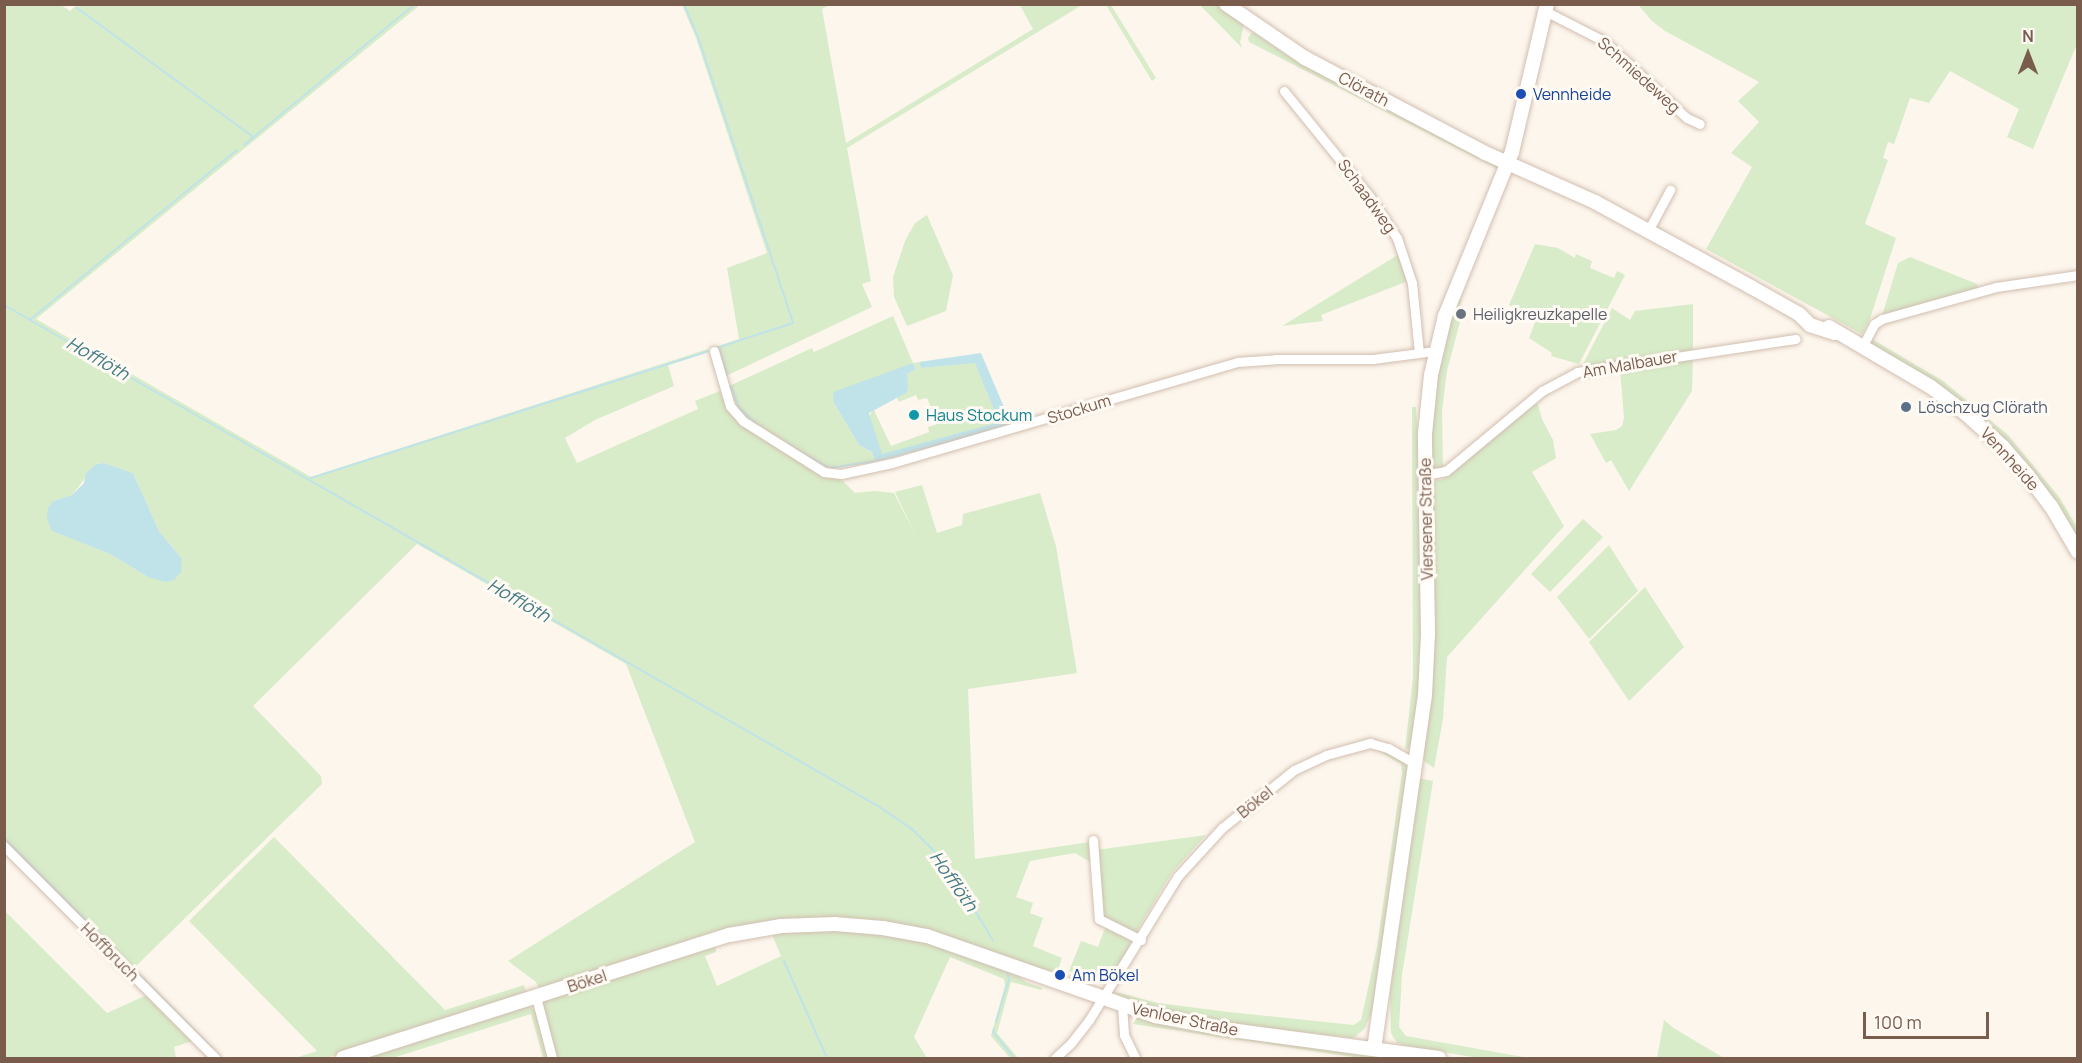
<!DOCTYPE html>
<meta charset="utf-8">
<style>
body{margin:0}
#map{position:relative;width:2082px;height:1063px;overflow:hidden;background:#fdf6ec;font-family:Manrope,sans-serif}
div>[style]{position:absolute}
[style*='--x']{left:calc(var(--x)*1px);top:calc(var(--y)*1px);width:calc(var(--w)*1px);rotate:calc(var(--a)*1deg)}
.green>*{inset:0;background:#d8ecc9}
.water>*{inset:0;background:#bfe3e8}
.stream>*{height:2px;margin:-1px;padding:0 1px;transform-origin:1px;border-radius:1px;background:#bfe3e8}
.roads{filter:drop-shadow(0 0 2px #d1beb0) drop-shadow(0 0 2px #d1beb0)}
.street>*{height:9px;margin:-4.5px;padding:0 4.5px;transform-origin:4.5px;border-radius:4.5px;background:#fff}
.secondary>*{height:14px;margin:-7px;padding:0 7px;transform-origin:7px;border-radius:7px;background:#fff}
.dots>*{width:16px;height:16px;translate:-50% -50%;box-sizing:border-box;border:3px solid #fffaf3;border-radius:50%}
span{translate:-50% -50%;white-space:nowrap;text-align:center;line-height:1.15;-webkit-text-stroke:6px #fffaf3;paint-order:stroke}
.street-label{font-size:16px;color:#7a5c4d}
.transit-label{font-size:16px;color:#164399}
.left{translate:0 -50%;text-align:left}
.worship-label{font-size:16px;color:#5b616d}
.service-label{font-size:16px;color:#4e5e75}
.culture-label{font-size:16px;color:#0d838f}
.water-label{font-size:18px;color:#437c86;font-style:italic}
.frame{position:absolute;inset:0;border:6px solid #7a5c4d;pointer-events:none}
.north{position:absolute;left:1998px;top:24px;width:60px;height:60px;-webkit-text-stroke:4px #fffaf3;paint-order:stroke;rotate:0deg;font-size:16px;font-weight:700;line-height:24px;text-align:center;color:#7a5c4d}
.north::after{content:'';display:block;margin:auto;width:21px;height:27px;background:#7a5c4d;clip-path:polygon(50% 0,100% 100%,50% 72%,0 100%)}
.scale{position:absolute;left:1863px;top:1012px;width:126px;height:27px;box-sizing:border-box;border:3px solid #7a5c4d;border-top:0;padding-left:8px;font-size:18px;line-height:21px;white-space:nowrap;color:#7a5c4d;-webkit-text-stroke:4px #fffaf3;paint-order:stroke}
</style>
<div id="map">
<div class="green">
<div style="clip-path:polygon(evenodd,78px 4px,420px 5px,36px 319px,311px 477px,708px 349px,709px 352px,668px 365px,674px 386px,595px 420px,565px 438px,577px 463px,698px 409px,695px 401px,720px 391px,728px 412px,743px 426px,816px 473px,824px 477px,840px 478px,855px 493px,875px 491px,894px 493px,916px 536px,895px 492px,922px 485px,937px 533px,962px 525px,963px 514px,1040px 493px,1056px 546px,1077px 673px,968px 689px,975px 859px,1090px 842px,1092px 863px,1075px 853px,1030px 861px,1016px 897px,1033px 903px,1030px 913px,1043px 918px,1033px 946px,1062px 958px,1059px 967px,1064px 970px,1040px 971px,991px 953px,797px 920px,540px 991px,536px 982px,508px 961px,695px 842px,626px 664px,417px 544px,253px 706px,321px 776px,322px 784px,132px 970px,5px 841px,4px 5px,61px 5px,70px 11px,78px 4px,104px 463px,133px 473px,159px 531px,182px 559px,148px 577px,110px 554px,53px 531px,53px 501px,72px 495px,96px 464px,104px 463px)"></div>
<div style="clip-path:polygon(1641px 4px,2077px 5px,2077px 44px,2033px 149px,2007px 137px,2019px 109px,1950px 71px,1929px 103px,1910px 98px,1894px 144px,1888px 142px,1883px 158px,1888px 160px,1865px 224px,1896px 238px,1870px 319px,1862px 334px,1706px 249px,1752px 167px,1731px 153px,1759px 122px,1738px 101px,1759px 82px,1665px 31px,1652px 21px,1640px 7px)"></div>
<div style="clip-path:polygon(682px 5px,830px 5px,822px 9px,846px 143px,1033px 29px,1020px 5px,1082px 5px,847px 148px,871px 281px,862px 284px,872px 307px,726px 376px,719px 349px,715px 347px,739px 339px,727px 268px,767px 253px,696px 38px)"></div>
<div style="clip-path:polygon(1106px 5px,1111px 5px,1156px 78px,1152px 81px)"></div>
<div style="clip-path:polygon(1200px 5px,1220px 5px,1244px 24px,1240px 42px,1242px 48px)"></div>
<div style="clip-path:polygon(1252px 32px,1497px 165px,1498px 169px,1249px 42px,1248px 38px)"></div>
<div style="clip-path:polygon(927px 215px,953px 275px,946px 311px,907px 326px,894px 297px,893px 277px,905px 241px,915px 223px)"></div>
<div style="clip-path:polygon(1535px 244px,1558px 248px,1575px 258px,1576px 254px,1592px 261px,1590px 268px,1614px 278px,1617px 271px,1625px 275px,1579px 364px,1551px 356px,1552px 353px,1529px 338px,1537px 317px,1509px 305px)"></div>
<div style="clip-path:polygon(1401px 253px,1408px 281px,1321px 315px,1323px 321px,1282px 326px)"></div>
<div style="clip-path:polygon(1910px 257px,1977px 284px,1978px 289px,1882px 316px,1898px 263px)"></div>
<div style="clip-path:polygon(1456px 299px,1462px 300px,1455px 316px,1460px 322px,1447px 371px,1442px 411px,1443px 469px,1429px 467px,1433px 385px)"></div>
<div style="clip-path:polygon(1693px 304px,1693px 350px,1581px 368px,1612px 308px,1630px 320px,1635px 311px)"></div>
<div style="clip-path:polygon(893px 316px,913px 363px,919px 362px,921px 368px,975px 362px,999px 422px,882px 455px,869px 418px,873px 408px,891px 446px,929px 432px,928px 427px,938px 424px,927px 398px,918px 400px,916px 395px,899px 402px,897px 398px,908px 389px,905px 380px,907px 374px,916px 369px,913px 363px,834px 403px,859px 445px,872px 452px,875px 462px,829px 469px,747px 419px,737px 407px,729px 386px,812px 348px,814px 352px)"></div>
<div style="clip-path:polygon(1872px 339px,1943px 381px,2008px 435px,2059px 497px,2077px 527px,2077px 543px,2024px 463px,1872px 347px)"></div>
<div style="clip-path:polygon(1693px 357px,1692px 391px,1629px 491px,1611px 460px,1606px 463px,1590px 434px,1616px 430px,1622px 426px,1624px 418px,1620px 369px)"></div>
<div style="clip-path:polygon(1537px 401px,1542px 419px,1553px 440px,1556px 458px,1532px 472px,1564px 526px,1447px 657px,1443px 719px,1434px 768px,1424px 761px,1423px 749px,1429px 482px,1443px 479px)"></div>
<div style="clip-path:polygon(1412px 407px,1416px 407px,1420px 480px,1423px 638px,1415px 745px,1405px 750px,1413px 678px)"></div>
<div style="clip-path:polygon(1583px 519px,1603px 537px,1550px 592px,1531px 574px)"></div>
<div style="clip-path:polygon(1609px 545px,1638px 591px,1589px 639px,1557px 597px)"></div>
<div style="clip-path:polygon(1645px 587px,1684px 647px,1629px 701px,1589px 642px)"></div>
<div style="clip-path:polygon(1375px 749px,1403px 761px,1411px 774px,1374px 1007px,1365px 1028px,1354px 1038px,1228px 1024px,1158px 1011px,1120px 999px,1116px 992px,1158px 1003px,1229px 1012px,1354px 1025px,1361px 1020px,1377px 947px,1402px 773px,1401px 764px)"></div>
<div style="clip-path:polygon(1419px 778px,1433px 781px,1402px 975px,1399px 1027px,1406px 1036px,1529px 1058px,1478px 1058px,1408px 1046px,1397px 1043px,1391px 1033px,1390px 994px)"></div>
<div style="clip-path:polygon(1206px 835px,1171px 874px,1135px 934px,1101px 917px,1096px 850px)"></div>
<div style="clip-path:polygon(274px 837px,445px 1010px,524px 985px,527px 994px,327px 1058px,295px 1058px,317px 1051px,189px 921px)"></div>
<div style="clip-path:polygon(4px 910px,107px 1013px,147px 995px,192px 1041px,174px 1047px,176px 1058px,5px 1058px)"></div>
<div style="clip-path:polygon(1106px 925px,1127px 936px,1131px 946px,1109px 981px,1103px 984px,1069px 971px,1081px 941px,1098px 947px)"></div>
<div style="clip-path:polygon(841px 929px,929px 942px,1010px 969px,1026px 982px,1043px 988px,1041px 990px,1011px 982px,997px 1033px,1018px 1058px,1010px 1058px,991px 1036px,1005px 985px,1004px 979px,950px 957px,914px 1037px,927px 1058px,555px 1058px,541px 1004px,543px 1001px,715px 946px,716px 952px,705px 956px,717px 986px,781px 956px,773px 937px,773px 930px)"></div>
<div style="clip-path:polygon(527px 1005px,537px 1012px,550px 1058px,543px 1058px,531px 1014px,393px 1058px,359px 1058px)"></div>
<div style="clip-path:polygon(1146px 1017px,1400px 1058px,1360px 1058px,1133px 1024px,1137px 1018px)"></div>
<div style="clip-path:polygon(1664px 1020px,1675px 1029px,1724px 1058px,1657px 1058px)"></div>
</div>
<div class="water">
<div style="clip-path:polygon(981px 353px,1012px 426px,875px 462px,872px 452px,859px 445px,834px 403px,833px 392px,913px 363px,916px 369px,907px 374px,908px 389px,906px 393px,869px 413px,882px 454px,999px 422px,975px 363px,921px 368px,919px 362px)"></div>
<div style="clip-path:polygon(104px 463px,133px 473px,159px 531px,182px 559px,181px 572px,174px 580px,165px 582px,148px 577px,110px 554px,52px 531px,47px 519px,48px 508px,53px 501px,72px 495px,84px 483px,86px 473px,96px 464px)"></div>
</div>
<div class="stream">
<div style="--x:684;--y:4;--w:36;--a:67"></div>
<div style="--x:698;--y:37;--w:301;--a:71.6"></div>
<div style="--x:793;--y:323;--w:78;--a:162"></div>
<div style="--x:719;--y:347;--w:29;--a:74"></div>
<div style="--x:77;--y:8;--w:218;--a:36.2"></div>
<div style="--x:244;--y:145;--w:222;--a:-39.5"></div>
<div style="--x:4;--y:305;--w:1007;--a:29.82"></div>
<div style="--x:878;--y:806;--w:41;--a:34.1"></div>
<div style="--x:912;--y:829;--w:45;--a:45"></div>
<div style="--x:944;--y:861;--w:93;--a:58.2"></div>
<div style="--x:31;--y:319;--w:266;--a:-39.4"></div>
<div style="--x:731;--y:386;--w:22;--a:69"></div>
<div style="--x:739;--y:407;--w:28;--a:44"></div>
<div style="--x:789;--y:445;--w:47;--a:29.3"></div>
<div style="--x:830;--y:468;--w:44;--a:-9.2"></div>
<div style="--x:311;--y:478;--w:417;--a:-17.7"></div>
<div style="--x:4;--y:838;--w:185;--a:45.2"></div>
<div style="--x:784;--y:961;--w:106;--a:66.1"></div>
<div style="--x:137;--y:972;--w:107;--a:45.4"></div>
<div style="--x:996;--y:1022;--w:45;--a:-73.2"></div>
<div style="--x:1009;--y:979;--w:6;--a:-108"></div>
<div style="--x:994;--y:1029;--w:3;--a:108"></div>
<div style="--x:993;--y:1032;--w:33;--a:51"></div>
</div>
<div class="roads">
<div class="street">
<div style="--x:1545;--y:11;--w:66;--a:27"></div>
<div style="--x:1604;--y:41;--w:113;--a:42.9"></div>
<div style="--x:1687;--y:118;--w:14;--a:25"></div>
<div style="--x:1284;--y:91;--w:136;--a:50.9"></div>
<div style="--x:1370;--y:197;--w:49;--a:56.6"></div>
<div style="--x:1397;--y:238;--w:47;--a:71.6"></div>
<div style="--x:1412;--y:283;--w:70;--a:84.3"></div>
<div style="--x:1648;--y:231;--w:47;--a:-61.8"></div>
<div style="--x:1862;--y:347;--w:26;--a:-62"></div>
<div style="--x:1874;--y:324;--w:9;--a:-32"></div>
<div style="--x:1882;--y:319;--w:118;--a:-15.7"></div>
<div style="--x:1996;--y:287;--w:83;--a:-8.3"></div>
<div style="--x:714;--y:351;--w:57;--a:73.8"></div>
<div style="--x:730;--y:406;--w:20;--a:49"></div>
<div style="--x:743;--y:421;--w:96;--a:32.2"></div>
<div style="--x:824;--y:472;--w:17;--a:7"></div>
<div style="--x:841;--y:474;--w:52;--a:-12.2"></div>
<div style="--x:892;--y:463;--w:359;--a:-16.3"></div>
<div style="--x:1237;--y:362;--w:39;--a:-4"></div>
<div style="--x:1276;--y:359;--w:97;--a:0"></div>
<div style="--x:1373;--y:359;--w:63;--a:-7.4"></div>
<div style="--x:1425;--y:475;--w:21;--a:-11"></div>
<div style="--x:1446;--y:471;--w:125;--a:-39.8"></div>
<div style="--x:1542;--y:391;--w:40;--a:-28"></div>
<div style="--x:1577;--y:372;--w:221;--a:-8.6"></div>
<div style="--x:1093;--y:840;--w:79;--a:85.7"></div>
<div style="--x:1099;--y:919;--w:47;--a:26.6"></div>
<div style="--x:4;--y:846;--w:299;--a:45.1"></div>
<div style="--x:536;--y:997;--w:63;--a:75.3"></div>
<div style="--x:1122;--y:1005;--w:30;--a:86"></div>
<div style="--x:1124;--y:1035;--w:25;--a:64"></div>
<div style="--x:1055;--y:1058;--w:22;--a:-43"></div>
<div style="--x:1071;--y:1043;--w:29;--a:-52"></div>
<div style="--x:1089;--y:1020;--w:169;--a:-58.3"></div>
<div style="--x:1178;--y:876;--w:65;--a:-47.5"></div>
<div style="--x:1222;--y:828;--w:92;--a:-38.9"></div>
<div style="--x:1294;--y:770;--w:35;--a:-25"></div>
<div style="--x:1326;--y:755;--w:46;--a:-15.3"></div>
<div style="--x:1370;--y:743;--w:19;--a:16"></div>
<div style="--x:1388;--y:748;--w:32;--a:30"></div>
</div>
<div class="secondary">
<div style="--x:1226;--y:4;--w:96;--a:34.4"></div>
<div style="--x:1305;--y:58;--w:204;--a:27.8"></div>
<div style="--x:1485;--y:153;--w:120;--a:24"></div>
<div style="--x:1595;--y:202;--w:178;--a:28.6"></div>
<div style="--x:1751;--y:287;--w:55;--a:29.4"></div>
<div style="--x:1799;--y:314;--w:16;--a:45"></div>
<div style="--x:1810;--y:325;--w:26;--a:18"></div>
<div style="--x:1829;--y:327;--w:118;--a:30.5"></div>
<div style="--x:1931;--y:387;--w:43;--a:37.4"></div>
<div style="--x:1965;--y:413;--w:51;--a:41.8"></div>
<div style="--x:2003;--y:447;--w:38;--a:49"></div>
<div style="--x:2028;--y:476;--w:38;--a:53"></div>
<div style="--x:2051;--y:506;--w:53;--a:59.6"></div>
<div style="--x:1374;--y:1049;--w:358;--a:-81.8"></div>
<div style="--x:1425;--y:695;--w:61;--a:-87.2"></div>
<div style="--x:1428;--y:634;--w:200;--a:-90.9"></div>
<div style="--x:1425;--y:434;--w:59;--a:-84.2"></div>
<div style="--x:1431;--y:375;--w:61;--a:-76.7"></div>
<div style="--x:1445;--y:316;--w:177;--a:-67.8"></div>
<div style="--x:1512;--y:152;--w:152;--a:-76.7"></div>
<div style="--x:343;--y:1058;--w:405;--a:-17.7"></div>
<div style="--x:729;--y:935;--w:53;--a:-9.8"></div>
<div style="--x:781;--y:926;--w:54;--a:-2.1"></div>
<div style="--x:835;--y:924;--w:48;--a:4.8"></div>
<div style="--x:883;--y:928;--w:45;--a:10.3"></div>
<div style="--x:927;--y:936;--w:243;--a:19.3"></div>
<div style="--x:1156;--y:1016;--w:69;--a:10.8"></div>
<div style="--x:1224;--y:1029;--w:217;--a:7.7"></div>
</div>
</div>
<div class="dots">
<div style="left:1521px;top:94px;background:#1a4fb4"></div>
<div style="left:1461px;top:314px;background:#6b7280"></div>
<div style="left:1906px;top:407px;background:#5c6f8a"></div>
<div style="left:914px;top:415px;background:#0f9aa8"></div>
<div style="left:1060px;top:975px;background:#1a4fb4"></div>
</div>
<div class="street-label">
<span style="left:1639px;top:75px;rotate:42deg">Schmiedeweg</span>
<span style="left:1364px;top:89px;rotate:28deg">Clörath</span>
<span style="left:1367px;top:196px;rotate:54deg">Schaadweg</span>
<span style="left:1630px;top:364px;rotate:-10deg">Am Malbauer</span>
<span style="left:1079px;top:409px;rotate:-17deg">Stockum</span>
<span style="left:2010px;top:459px;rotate:48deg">Vennheide</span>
<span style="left:1426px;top:519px;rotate:-91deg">Viersener Straße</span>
<span style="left:1255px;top:802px;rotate:-39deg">Bökel</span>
<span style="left:110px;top:952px;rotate:45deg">Hoffbruch</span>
<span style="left:587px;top:981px;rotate:-18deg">Bökel</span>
<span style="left:1185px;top:1019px;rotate:12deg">Venloer Straße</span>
</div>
<div class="transit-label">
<span class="left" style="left:1533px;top:94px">Vennheide</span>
<span class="left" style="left:1072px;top:975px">Am Bökel</span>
</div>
<div class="worship-label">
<span class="left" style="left:1473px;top:314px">Heiligkreuzkapelle</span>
</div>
<div class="service-label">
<span class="left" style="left:1918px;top:407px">Löschzug Clörath</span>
</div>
<div class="culture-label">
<span class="left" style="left:926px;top:415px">Haus Stockum</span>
</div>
<div class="water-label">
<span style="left:98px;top:358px;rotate:30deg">Hofflöth</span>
<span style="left:519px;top:600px;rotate:30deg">Hofflöth</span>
<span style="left:954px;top:881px;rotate:55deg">Hofflöth</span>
</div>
<div class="frame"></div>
<div class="north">N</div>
<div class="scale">100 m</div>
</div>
